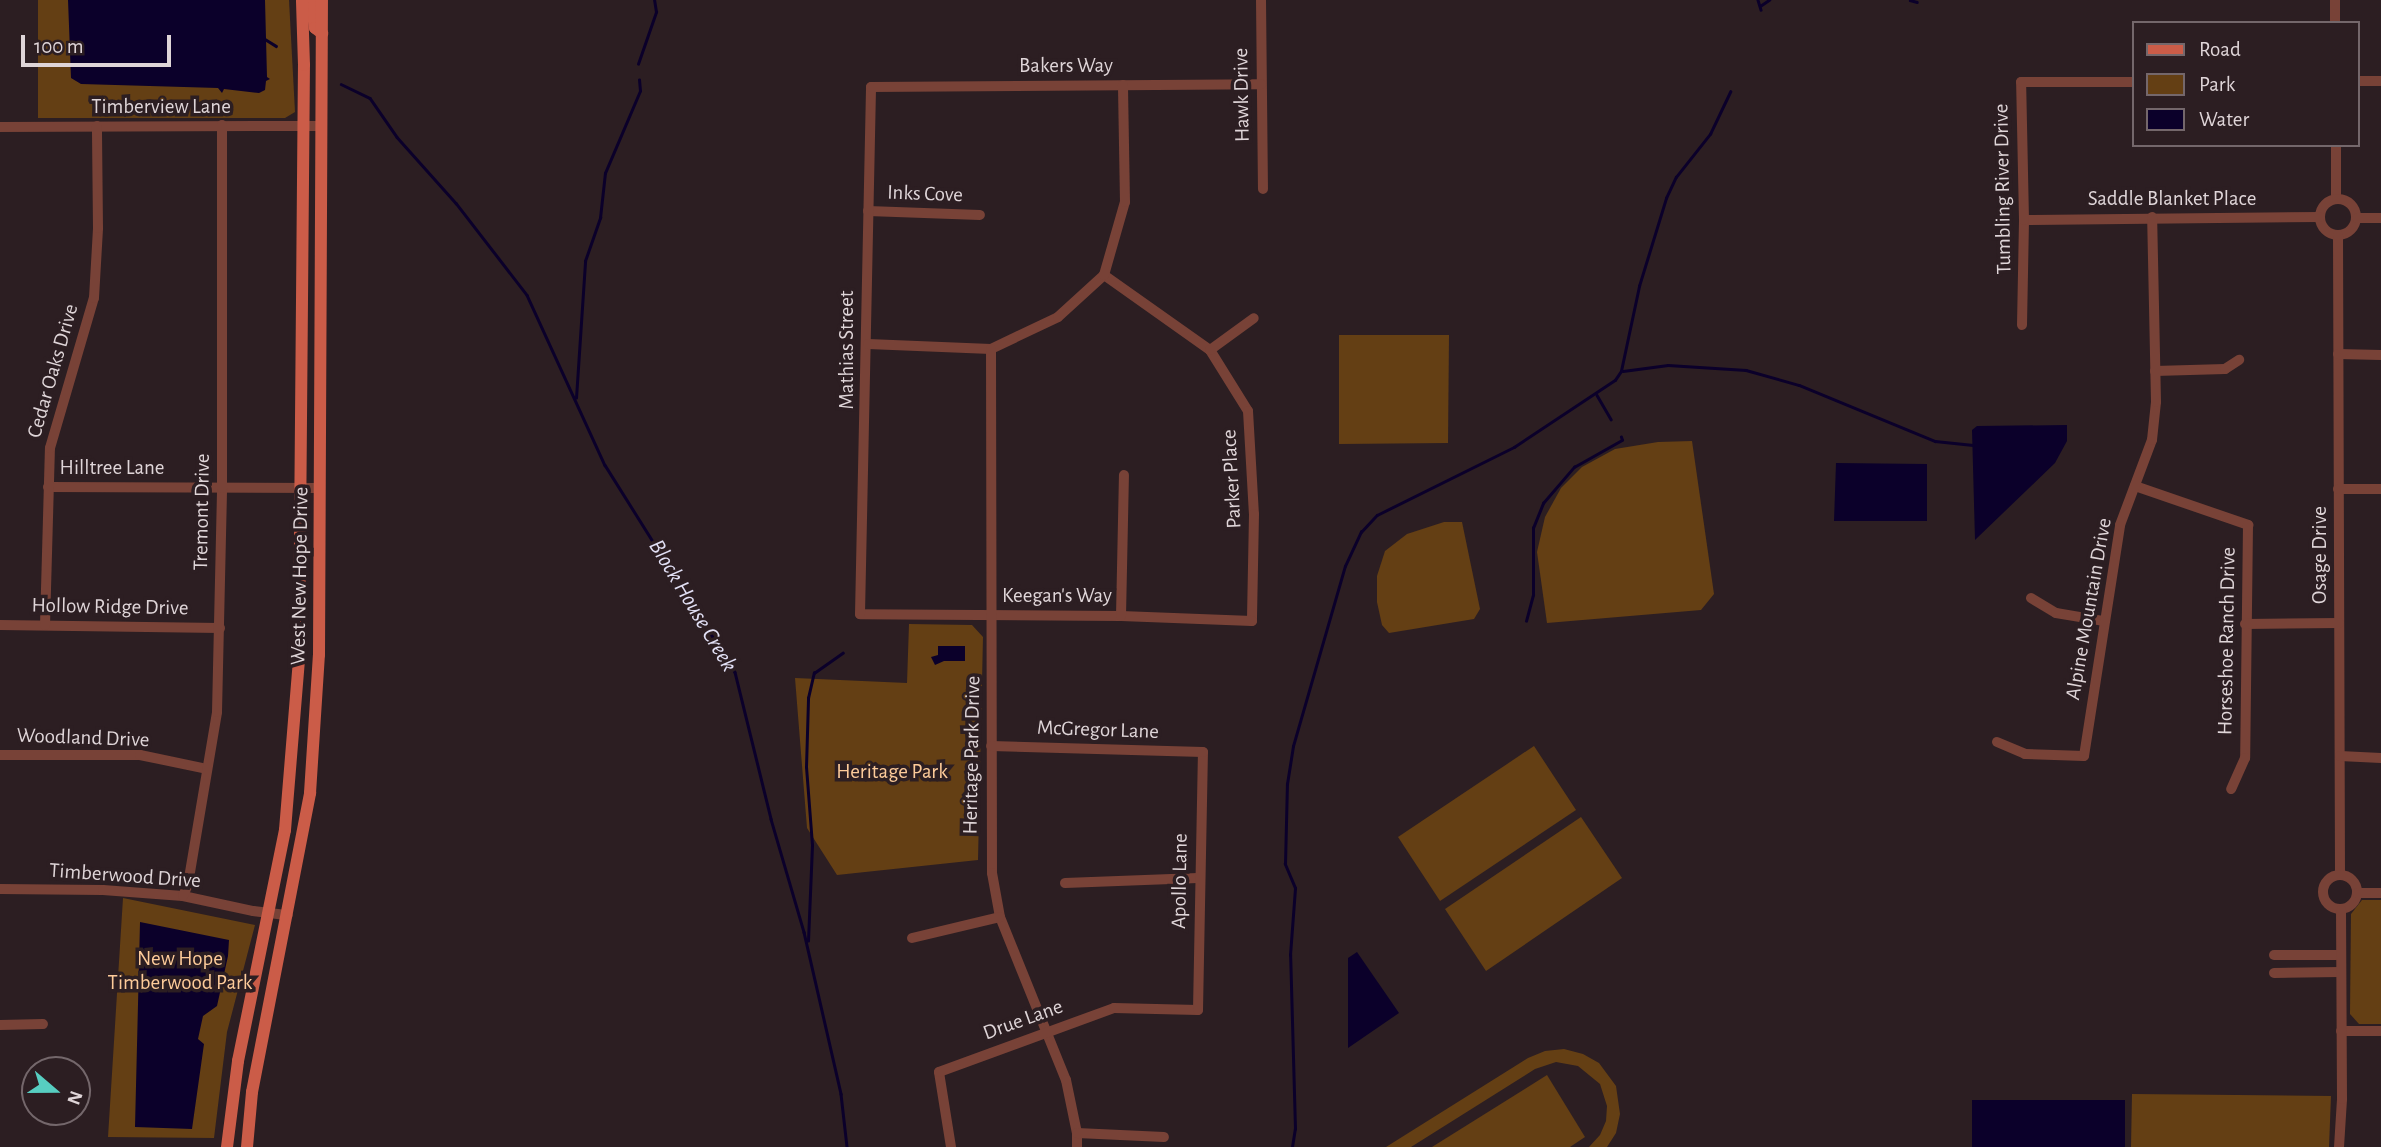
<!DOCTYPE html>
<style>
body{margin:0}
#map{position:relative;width:2381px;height:1147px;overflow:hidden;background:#2c1e22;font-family:"Alegreya Sans",sans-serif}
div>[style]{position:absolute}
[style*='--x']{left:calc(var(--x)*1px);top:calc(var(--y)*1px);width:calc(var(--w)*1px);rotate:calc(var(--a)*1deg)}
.green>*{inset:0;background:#643f14}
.water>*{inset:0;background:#0b002a}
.stream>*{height:2.5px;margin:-1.25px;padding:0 1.25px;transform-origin:1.25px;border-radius:1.25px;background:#0b002a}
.minor>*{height:10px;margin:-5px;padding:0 5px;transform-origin:5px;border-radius:5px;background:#784237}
.minor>.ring{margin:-5px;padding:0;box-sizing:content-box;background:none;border:10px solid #784237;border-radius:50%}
.major>*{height:12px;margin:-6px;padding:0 6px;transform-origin:6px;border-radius:6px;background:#cb5c48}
span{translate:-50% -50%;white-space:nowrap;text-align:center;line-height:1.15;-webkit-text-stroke:7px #2c1e22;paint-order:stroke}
.street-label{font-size:21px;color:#dfd5d8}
.park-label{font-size:21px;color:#fdcb9a}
.water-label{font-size:23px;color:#e2e0f5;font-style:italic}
.legend{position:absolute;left:2132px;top:21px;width:228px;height:126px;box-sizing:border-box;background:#2c1e22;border:2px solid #74676b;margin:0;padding:9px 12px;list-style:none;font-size:21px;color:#dfd5d8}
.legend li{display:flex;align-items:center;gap:14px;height:35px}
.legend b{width:35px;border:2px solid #74676b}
.north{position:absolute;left:21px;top:1056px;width:70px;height:70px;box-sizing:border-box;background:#2c1e22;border:2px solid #74676b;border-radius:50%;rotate:110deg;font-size:19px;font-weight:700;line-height:28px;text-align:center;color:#dfd5d8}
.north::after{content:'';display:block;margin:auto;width:24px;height:32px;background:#57cec1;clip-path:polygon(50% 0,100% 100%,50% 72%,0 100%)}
.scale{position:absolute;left:21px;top:35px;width:150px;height:32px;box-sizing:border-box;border:4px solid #dfd5d8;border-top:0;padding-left:9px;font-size:21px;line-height:24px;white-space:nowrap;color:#dfd5d8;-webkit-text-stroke:5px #2c1e22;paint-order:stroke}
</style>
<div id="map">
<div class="green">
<div style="clip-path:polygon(38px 0,289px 0,295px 112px,285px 118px,38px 118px)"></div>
<div style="clip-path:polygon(1339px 335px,1449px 335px,1448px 443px,1339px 444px)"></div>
<div style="clip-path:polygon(1692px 441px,1714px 594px,1701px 610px,1547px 623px,1537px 552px,1545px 517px,1561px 488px,1582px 467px,1615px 449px,1658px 442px)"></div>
<div style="clip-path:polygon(1444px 522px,1462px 522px,1480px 609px,1474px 619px,1389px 633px,1382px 625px,1377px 602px,1377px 576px,1385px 551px,1407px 534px)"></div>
<div style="clip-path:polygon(909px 624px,972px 625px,983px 637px,978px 860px,837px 875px,807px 828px,795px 678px,907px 683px)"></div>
<div style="clip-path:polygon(1534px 746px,1576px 810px,1440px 901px,1398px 837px)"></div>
<div style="clip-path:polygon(1581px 817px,1622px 878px,1486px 971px,1445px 909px)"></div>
<div style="clip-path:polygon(123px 898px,255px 925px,227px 1032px,214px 1138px,108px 1137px)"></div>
<div style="clip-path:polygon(2362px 900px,2381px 900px,2381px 1024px,2359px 1024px,2350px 1014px,2351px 914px)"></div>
<div style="clip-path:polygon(1564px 1049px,1583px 1054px,1599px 1063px,1616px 1086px,1620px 1114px,1616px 1133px,1607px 1147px,1589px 1147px,1600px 1135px,1606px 1121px,1607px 1106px,1600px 1084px,1578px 1066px,1556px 1062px,1535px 1069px,1411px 1147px,1386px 1147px,1528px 1058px,1545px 1051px)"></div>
<div style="clip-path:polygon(1547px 1075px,1585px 1137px,1570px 1147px,1432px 1147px)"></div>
<div style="clip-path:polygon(2132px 1094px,2331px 1096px,2329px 1147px,2131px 1147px)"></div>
</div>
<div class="water">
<div style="clip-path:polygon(68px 0,265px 0,267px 77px,270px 79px,266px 81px,265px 90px,259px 93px,224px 89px,222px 93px,218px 88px,81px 84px,71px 78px)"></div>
<div style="clip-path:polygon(2067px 425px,2067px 441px,2055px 463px,1975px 540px,1972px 430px,1977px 426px)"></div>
<div style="clip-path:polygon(1836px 463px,1927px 464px,1927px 521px,1834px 521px)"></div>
<div style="clip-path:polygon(938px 646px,965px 646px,965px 661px,944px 661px,935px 665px,931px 657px,938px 655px)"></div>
<div style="clip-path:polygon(140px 922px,229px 940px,228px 956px,217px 1006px,203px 1016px,198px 1039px,204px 1044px,192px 1129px,135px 1127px)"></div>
<div style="clip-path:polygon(1357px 952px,1399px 1013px,1348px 1048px,1348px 958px)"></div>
<div style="clip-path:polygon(1972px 1100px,2125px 1100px,2125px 1147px,1972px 1147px)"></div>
</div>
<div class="stream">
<div style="--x:1758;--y:0;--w:10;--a:73"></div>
<div style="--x:1910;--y:0;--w:7;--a:16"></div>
<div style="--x:1760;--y:6;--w:11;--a:-34"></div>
<div style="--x:265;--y:39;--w:13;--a:32"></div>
<div style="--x:638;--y:64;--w:55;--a:-70.9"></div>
<div style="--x:656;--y:12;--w:12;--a:-99"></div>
<div style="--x:341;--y:84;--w:32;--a:26"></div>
<div style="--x:370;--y:98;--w:47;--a:55.3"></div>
<div style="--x:397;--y:137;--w:89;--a:48.2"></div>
<div style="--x:456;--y:203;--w:116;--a:52.3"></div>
<div style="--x:527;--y:295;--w:187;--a:65.4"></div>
<div style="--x:605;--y:465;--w:244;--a:57.9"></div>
<div style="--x:735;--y:672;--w:151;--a:76.2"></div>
<div style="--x:771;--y:819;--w:118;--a:73.7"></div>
<div style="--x:804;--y:932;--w:166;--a:77.1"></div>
<div style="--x:841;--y:1094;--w:53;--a:83.5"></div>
<div style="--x:1623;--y:371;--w:45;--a:-7.6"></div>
<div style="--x:1668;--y:365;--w:78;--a:3.7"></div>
<div style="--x:1746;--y:370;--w:55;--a:15.8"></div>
<div style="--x:1799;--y:385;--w:147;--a:22.4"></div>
<div style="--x:1935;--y:441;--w:38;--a:6"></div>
<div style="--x:1597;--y:395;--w:28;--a:60"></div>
<div style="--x:576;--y:398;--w:137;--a:-86.2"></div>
<div style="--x:585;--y:261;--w:46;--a:-70.8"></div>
<div style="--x:600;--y:218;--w:45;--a:-83.7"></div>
<div style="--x:605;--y:173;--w:89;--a:-66.9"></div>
<div style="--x:640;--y:91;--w:11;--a:-95"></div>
<div style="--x:1526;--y:621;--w:27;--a:-75"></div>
<div style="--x:1533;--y:595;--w:67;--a:-90"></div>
<div style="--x:1533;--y:528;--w:27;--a:-68"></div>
<div style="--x:1543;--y:503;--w:48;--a:-49.3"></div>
<div style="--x:1574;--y:467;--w:55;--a:-29.4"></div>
<div style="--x:1622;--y:440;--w:3;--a:-108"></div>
<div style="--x:808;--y:941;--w:96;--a:-87.6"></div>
<div style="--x:812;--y:845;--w:78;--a:-94.4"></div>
<div style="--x:806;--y:767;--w:69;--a:-88.3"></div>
<div style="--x:808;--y:698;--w:26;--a:-77"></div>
<div style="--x:814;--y:673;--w:35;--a:-35"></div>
<div style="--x:1292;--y:1147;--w:18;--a:-81"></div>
<div style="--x:1295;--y:1129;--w:174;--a:-91.6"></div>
<div style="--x:1290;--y:955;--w:67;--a:-85.7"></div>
<div style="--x:1295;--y:888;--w:26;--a:-113"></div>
<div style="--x:1285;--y:864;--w:80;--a:-88.6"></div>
<div style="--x:1287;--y:784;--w:38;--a:-81"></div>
<div style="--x:1293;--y:746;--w:187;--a:-73.9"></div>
<div style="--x:1345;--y:566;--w:38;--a:-65"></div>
<div style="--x:1361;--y:532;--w:23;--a:-47"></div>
<div style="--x:1377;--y:515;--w:153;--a:-26.4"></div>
<div style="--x:1514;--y:447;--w:121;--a:-33.6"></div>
<div style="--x:1615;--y:380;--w:11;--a:-56"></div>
<div style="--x:1621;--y:371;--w:87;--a:-78"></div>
<div style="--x:1639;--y:286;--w:92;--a:-72.9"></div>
<div style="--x:1666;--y:198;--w:23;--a:-65"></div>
<div style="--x:1676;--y:177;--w:55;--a:-51.7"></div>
<div style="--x:1710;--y:134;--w:47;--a:-64.5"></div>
</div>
<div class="minor">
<div style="--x:1261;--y:0;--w:189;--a:89.4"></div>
<div style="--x:2335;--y:23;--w:23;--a:-90"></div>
<div style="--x:2358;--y:81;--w:23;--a:0"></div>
<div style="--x:0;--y:127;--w:322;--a:-0.2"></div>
<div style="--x:2336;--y:145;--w:54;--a:90"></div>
<div class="ring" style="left:2320px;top:199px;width:26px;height:26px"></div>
<div style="--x:868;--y:211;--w:112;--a:2"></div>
<div style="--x:2357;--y:218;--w:24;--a:0"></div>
<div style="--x:2024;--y:220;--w:296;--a:-0.6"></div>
<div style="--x:2338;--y:235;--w:640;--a:89.82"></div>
<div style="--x:1104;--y:275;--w:130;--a:35.3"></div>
<div style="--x:1210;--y:350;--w:72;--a:58.1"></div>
<div style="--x:1248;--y:411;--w:103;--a:86.7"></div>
<div style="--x:1254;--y:514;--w:107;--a:91.1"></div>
<div style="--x:1252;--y:621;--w:131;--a:-177.8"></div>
<div style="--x:1121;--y:616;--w:261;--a:-179.6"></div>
<div style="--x:860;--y:614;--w:527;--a:-88.8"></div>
<div style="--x:871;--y:87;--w:390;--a:-0.4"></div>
<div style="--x:2022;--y:325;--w:105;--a:-88.9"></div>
<div style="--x:2024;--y:220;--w:138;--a:-91.2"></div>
<div style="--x:2021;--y:82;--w:113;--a:0"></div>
<div style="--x:868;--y:344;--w:123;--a:2.3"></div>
<div style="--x:991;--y:349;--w:74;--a:-25.5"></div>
<div style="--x:1058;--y:317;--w:62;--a:-42.4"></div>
<div style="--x:1104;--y:275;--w:76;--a:-74"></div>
<div style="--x:1125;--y:202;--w:117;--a:-91"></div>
<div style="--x:991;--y:349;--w:524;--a:89.89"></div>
<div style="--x:992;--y:873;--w:45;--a:79.7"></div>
<div style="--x:1000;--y:917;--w:176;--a:68"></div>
<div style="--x:1066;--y:1080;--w:54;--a:78.3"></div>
<div style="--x:1077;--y:1133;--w:14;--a:90"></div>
<div style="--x:1210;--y:350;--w:54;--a:-36"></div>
<div style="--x:2338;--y:354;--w:43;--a:1.3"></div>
<div style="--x:2155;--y:371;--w:70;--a:-1.6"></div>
<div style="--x:2225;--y:369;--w:17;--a:-33"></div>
<div style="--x:2135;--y:486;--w:120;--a:19"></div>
<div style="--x:2248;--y:525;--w:233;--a:90.7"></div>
<div style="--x:2245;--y:758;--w:34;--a:114"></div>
<div style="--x:48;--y:487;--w:272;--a:0.2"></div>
<div style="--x:2338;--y:489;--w:43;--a:0"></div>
<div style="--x:2031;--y:598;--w:29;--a:31"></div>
<div style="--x:2056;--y:613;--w:49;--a:9.5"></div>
<div style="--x:1121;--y:616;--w:141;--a:-88.8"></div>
<div style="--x:2245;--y:624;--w:94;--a:-0.6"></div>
<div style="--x:0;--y:625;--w:220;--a:0.8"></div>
<div style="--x:45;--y:625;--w:177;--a:-88.4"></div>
<div style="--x:50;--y:448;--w:156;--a:-73.7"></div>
<div style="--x:94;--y:298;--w:70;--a:-86.7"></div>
<div style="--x:98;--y:228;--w:102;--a:-90.6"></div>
<div style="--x:1997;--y:742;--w:30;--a:23"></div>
<div style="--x:2025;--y:754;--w:59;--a:1.9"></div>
<div style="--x:2084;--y:756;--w:234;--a:-81.1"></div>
<div style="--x:2120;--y:525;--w:91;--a:-69.4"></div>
<div style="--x:2152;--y:440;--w:38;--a:-84"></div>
<div style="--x:2156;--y:402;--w:185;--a:-91.2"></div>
<div style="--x:0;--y:755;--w:140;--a:0"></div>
<div style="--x:140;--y:755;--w:68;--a:11.8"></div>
<div style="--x:2340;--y:756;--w:41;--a:2.8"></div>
<div class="ring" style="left:2323px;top:875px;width:24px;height:24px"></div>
<div style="--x:1065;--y:883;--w:133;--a:-2.2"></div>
<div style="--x:0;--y:889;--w:103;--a:0.6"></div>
<div style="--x:103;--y:890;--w:80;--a:4.3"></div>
<div style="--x:183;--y:896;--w:72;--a:12.1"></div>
<div style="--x:253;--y:911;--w:35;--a:7"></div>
<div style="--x:2357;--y:893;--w:24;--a:0"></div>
<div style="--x:183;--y:896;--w:13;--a:-67"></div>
<div style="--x:188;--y:884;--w:174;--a:-80.4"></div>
<div style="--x:217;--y:712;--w:224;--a:-88.7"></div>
<div style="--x:222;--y:488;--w:363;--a:-90"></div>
<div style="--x:912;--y:938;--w:90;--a:-13.4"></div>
<div style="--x:2274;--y:955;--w:66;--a:0"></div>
<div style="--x:2274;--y:973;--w:66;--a:-0.9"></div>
<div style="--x:0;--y:1025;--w:43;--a:-1.3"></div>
<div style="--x:2341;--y:1031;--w:40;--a:0"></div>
<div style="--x:1077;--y:1133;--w:87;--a:2.6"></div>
<div style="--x:951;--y:1147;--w:76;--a:-99.1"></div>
<div style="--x:939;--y:1072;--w:186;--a:-20.1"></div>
<div style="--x:1114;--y:1008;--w:84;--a:1.4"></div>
<div style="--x:1198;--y:1010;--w:258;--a:-88.9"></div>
<div style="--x:1203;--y:752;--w:212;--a:-178.4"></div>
<div style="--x:2339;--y:1147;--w:48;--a:-86.4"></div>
<div style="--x:2342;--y:1099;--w:189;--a:-90.3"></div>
</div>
<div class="major">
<div style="--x:311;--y:0;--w:28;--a:82"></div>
<div style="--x:315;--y:28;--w:9;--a:36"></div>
<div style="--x:227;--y:1147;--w:87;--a:-82.7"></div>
<div style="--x:238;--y:1061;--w:236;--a:-78.5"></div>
<div style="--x:285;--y:830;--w:173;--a:-85.3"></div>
<div style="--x:299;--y:658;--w:593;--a:-89.52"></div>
<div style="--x:304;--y:65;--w:65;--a:-91.8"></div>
<div style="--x:247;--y:1147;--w:55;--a:-84.8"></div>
<div style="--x:252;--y:1092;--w:305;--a:-79"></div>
<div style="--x:310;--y:793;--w:138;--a:-86.3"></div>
<div style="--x:319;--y:655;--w:655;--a:-89.74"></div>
</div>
<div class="street-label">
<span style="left:1066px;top:66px">Bakers Way</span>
<span style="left:1242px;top:95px;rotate:-91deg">Hawk Drive</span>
<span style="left:161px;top:107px">Timberview Lane</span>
<span style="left:2003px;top:189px;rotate:-91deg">Tumbling River Drive</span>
<span style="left:925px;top:194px;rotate:2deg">Inks Cove</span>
<span style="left:2172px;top:199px">Saddle Blanket Place</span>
<span style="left:847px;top:350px;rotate:-90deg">Mathias Street</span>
<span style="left:53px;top:371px;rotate:-74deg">Cedar Oaks Drive</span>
<span style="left:112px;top:468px">Hilltree Lane</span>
<span style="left:1232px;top:479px;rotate:-93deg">Parker Place</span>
<span style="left:202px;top:512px;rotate:-89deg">Tremont Drive</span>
<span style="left:2320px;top:555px;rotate:-90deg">Osage Drive</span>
<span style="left:300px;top:576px;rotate:-89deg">West New Hope Drive</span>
<span style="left:1057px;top:596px">Keegan's Way</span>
<span style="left:110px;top:607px;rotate:1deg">Hollow Ridge Drive</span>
<span style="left:2089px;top:609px;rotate:-80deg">Alpine Mountain Drive</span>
<span style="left:2227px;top:641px;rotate:-89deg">Horseshoe Ranch Drive</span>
<span style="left:1098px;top:730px;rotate:2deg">McGregor Lane</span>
<span style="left:83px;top:738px;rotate:2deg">Woodland Drive</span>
<span style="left:972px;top:755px;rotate:-89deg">Heritage Park Drive</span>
<span style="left:125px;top:876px;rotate:4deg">Timberwood Drive</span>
<span style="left:1180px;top:881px;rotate:-89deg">Apollo Lane</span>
<span style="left:1023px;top:1020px;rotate:-20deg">Drue Lane</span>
</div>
<div class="park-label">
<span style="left:892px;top:772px">Heritage Park</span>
<span style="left:180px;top:971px">New Hope<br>Timberwood Park</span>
</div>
<div class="water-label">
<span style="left:692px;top:606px;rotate:59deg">Block House Creek</span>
</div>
<ul class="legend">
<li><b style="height:9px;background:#cb5c48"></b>Road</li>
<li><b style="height:19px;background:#643f14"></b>Park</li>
<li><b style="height:19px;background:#0b002a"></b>Water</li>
</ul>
<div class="north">N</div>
<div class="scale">100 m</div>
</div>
